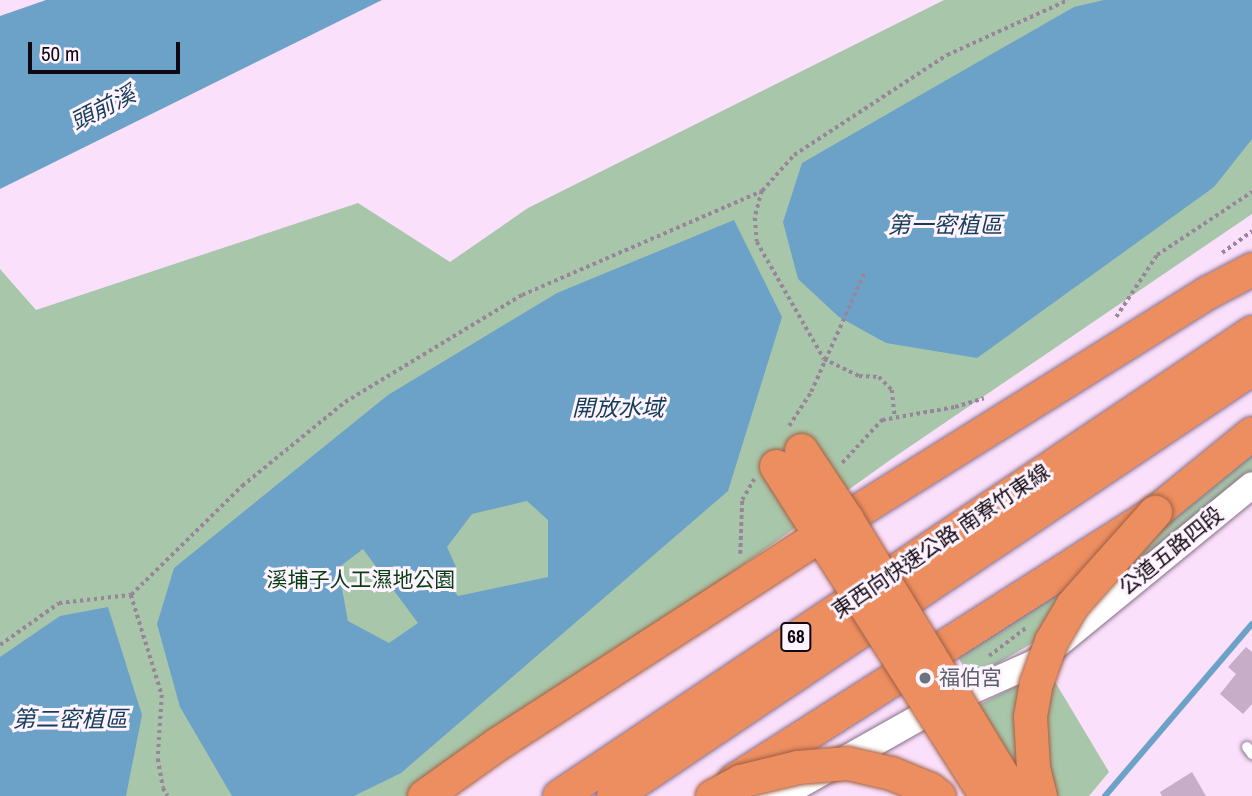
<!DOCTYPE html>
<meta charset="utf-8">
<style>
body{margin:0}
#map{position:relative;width:1252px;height:796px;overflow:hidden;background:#fbe0fc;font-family:"Archivo Narrow","Noto Sans TC",sans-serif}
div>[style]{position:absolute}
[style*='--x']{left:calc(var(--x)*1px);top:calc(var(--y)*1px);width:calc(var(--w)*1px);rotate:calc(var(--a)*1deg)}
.green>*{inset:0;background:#a8c6a9}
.water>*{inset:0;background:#6ca2c8}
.stream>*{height:6px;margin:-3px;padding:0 3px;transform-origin:3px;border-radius:3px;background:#6ca2c8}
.building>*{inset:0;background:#c7adc7}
.path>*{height:3.5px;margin-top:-1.75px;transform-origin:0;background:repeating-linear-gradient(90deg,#988599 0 3.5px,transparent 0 7px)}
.roads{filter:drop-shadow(0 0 2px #876f88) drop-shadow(0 0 2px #876f88)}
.lane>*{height:10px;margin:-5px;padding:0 5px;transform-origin:5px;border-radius:5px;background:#fff}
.secondary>*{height:26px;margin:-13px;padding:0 13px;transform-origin:13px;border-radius:13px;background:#fff}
.highway>*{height:33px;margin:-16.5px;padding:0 16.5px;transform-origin:16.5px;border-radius:16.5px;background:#ec8e60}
.bridges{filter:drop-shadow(0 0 2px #9f5f44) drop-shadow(0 0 2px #9f5f44)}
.highway-bridge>*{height:33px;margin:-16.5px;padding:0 16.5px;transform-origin:16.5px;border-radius:16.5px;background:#ec8e60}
.dots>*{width:19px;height:19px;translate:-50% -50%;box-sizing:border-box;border:4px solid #fff4ff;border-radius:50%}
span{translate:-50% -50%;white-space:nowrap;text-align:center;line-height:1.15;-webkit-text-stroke:6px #fff4ff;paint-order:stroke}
.shield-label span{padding:2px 5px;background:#fff4ff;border:2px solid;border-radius:5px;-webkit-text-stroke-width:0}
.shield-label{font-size:19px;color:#110811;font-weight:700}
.street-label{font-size:21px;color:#110811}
.park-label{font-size:21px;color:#073d13}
.worship-label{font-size:21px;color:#5b616d}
.left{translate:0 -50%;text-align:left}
.water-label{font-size:23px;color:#133d58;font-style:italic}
.scale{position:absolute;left:28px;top:42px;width:152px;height:32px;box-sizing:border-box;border:4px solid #110811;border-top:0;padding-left:9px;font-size:21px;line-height:24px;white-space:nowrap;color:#110811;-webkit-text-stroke:5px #fff4ff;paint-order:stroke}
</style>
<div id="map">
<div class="green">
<div style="clip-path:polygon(944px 0,1252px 0,1252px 214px,893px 458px,419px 796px,0 796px,0 269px,36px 310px,358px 203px,450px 262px,528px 208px)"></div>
<div style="clip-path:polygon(1252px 416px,1252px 474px,1089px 610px,971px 679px,952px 647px)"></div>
<div style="clip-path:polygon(1048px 670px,1109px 772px,1089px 796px,1030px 796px,977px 706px)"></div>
</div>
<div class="water">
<div style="clip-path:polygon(46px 0,382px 0,0 189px,0 16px)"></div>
<div style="clip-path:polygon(1104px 0,1252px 0,1252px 139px,1214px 187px,977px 358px,886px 343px,839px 317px,798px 279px,783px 222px,802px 163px,1074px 7px)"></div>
<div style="clip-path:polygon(evenodd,734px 220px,782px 317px,728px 491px,401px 773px,354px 796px,232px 796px,180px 707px,157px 624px,174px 568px,388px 395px,557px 293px,734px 220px,527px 501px,548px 520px,548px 577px,458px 596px,447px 582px,456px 567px,447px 547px,472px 514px,527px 501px,734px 220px,363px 549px,418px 623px,389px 643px,348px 621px,338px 568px,363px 549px)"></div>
<div style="clip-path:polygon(108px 607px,142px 715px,126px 796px,0 796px,0 657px,60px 616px)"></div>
</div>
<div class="stream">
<div style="--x:1105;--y:796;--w:226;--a:-49.5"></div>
</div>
<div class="building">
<div style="clip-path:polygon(1246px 647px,1252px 652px,1252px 704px,1243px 714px,1220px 694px,1236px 674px,1228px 667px)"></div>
<div style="clip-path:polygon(1192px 772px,1206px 796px,1162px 796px,1160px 792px)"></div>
</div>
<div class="path">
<div style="--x:762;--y:191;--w:28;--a:105"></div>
<div style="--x:755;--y:218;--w:24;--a:85"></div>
<div style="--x:757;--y:242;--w:135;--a:60.2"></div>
<div style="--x:824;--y:359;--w:39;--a:26"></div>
<div style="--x:859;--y:376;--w:20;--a:3"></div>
<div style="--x:879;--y:377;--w:18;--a:45"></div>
<div style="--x:892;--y:390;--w:27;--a:84"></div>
<div style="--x:1222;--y:253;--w:37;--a:-36"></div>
<div style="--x:1116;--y:317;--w:74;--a:-56.5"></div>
<div style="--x:1157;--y:255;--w:114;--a:-33.6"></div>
<div style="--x:789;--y:426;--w:40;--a:-57.1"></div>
<div style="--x:811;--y:392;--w:133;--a:-65.9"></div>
<div style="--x:842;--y:463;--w:59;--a:-47.1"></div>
<div style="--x:882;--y:420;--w:74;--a:-10.1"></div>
<div style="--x:955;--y:407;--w:30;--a:-17"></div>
<div style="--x:740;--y:554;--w:54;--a:-87.9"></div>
<div style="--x:742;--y:500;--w:24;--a:-60"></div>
<div style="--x:131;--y:595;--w:105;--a:72.8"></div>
<div style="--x:162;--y:695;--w:64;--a:93.6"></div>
<div style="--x:158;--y:759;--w:29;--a:80"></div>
<div style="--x:163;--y:788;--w:9;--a:58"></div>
<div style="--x:0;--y:645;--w:72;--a:-35.4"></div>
<div style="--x:59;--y:603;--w:72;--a:-6.3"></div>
<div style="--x:131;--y:595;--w:156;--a:-44.5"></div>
<div style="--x:242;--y:486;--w:133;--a:-39.2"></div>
<div style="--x:345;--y:402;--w:207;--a:-31.2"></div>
<div style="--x:522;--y:295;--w:262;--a:-23.4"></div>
<div style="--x:762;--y:191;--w:48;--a:-48.4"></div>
<div style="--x:794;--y:155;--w:183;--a:-33.2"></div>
<div style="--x:947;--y:55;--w:133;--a:-24.4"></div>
<div style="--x:989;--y:656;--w:48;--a:-37.3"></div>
</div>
<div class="roads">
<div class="lane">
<div style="--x:1247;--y:747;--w:9;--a:54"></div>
<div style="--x:758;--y:796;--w:17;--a:-36"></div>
</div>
<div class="secondary">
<div style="--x:940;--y:705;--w:105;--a:-24.1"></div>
<div style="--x:1036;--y:662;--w:279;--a:-39.3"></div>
<div style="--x:780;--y:796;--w:192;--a:-29.4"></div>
</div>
<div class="highway">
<div style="--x:846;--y:518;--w:427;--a:-32"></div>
<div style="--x:1208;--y:292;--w:50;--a:-27.6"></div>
<div style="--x:734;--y:780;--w:499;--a:-32.5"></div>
<div style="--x:1155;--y:512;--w:125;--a:-39.2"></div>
<div style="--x:559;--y:796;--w:834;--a:-33.8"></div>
<div style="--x:613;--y:796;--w:769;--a:-33.81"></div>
</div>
</div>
<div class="bridges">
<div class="highway-bridge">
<div style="--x:801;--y:450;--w:82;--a:56.5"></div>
<div style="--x:846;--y:518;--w:325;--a:58.7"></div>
<div style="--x:776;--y:466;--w:391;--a:57.5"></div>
<div style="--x:424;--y:796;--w:90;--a:-35.5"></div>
<div style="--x:497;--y:744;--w:416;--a:-32.9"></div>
<div style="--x:712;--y:796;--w:32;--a:-28"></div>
<div style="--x:740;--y:781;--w:60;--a:-13.6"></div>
<div style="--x:798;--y:767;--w:49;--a:-4.7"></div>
<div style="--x:847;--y:763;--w:45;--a:12.8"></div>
<div style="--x:891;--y:773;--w:42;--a:22.3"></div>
<div style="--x:930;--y:789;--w:11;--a:38"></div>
<div style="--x:1040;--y:796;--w:29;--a:-104"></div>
<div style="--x:1033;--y:768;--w:52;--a:-93.3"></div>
<div style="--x:1030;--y:716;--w:34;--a:-80"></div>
<div style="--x:1036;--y:683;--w:45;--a:-70.3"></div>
<div style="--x:1051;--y:641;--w:42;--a:-59.7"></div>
<div style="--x:1072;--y:605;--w:125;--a:-48.3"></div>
</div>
</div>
<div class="dots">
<div style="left:925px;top:678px;background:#6b7280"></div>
</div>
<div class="shield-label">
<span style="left:796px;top:637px">68</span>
</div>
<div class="street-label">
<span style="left:941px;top:541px;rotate:-34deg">東西向快速公路 南寮竹東線</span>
<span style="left:1171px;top:551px;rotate:-39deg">公道五路四段</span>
</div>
<div class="park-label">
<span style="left:361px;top:580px">溪埔子人工濕地公園</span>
</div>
<div class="worship-label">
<span class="left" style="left:939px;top:678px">福伯宮</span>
</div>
<div class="water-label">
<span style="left:103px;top:108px;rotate:-27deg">頭前溪</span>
<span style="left:945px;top:225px">第一密植區</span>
<span style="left:618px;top:408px">開放水域</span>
<span style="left:70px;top:719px">第二密植區</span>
</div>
<div class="scale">50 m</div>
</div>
